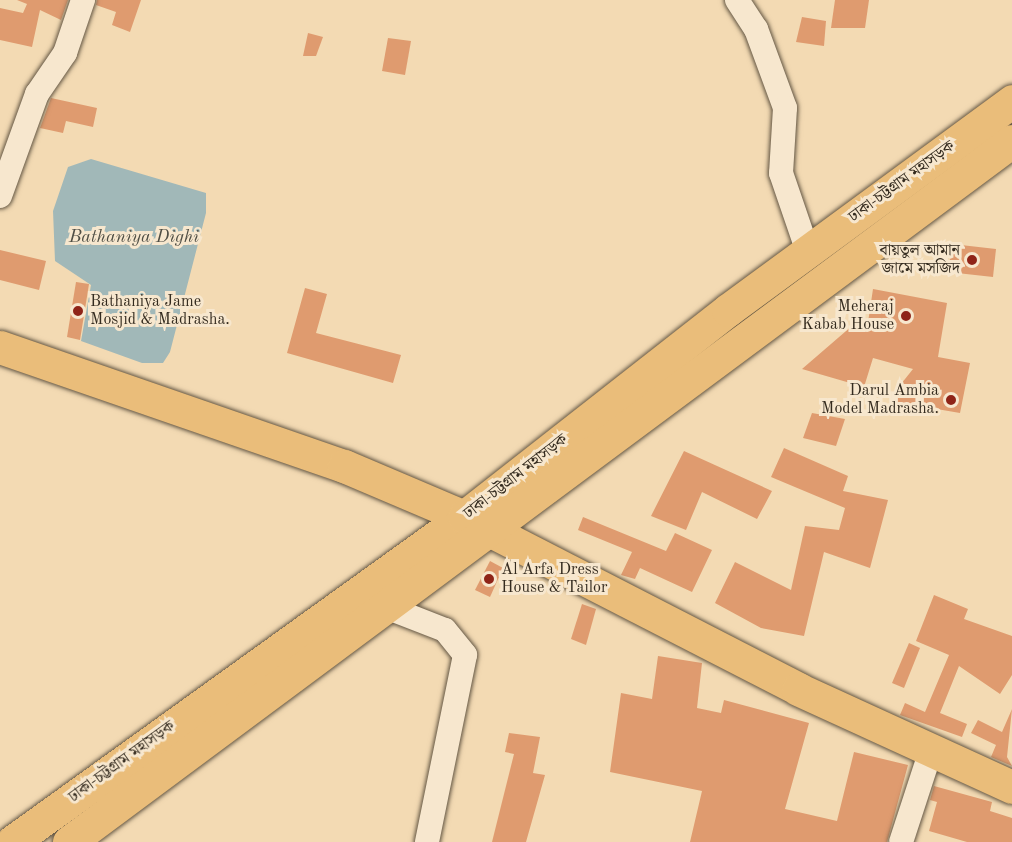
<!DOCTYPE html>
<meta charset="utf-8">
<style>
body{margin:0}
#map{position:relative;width:1012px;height:842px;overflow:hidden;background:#f3dab3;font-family:"Old Standard TT","Noto Serif Bengali",serif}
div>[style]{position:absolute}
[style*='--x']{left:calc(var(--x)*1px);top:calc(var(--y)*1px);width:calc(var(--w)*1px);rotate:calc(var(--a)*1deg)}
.water>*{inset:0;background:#a1b8b8}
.building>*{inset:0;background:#df9b6f}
.roads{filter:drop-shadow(0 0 2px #645744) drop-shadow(0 0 2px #645744)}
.minor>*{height:24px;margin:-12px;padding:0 12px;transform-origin:12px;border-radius:12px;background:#f7e7ce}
.highway>*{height:33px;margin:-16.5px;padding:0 16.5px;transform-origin:16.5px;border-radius:16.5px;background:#eabd7a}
.dots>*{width:16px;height:16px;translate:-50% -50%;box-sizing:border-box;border:3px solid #f7e7ce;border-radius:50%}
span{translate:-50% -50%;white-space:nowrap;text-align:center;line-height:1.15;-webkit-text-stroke:6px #f7e7ce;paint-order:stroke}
.street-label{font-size:16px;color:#342b1f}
.poi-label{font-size:16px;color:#342b1f}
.right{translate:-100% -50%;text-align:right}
.left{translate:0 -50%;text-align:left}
.water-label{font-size:18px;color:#4f4e45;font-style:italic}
</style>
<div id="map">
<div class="water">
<div style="clip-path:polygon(91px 159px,206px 193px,206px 213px,170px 352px,163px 363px,142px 363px,81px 341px,91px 285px,55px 261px,53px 211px,68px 167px)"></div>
</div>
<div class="building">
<div style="clip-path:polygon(17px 0,68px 0,61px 20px,40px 10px,32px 47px,0 40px,0 8px,23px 13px,27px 4px)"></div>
<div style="clip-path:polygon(97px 0,141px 0,130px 32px,112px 25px,116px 12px,96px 5px)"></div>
<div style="clip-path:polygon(835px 0,869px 0,865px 28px,831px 28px)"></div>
<div style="clip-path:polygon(802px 17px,826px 21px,824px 46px,796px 42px)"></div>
<div style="clip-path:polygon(308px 33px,323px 37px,316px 56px,303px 56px)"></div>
<div style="clip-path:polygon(388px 38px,411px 41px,405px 75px,382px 71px)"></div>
<div style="clip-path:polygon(51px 98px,97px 108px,93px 127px,66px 121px,63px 133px,40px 128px)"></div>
<div style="clip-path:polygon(952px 244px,996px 249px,993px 277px,948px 272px)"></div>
<div style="clip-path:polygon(0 250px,46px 261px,39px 290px,0 280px)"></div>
<div style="clip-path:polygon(76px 282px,89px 284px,80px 340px,67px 337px)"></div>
<div style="clip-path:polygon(305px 288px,327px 294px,316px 333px,401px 355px,393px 383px,287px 353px)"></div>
<div style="clip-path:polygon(873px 289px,947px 303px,938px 357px,970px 363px,960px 413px,896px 402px,897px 389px,913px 369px,873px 358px,864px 387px,802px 369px,853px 325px,867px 329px)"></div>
<div style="clip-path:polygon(812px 413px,845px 419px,836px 446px,803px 438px)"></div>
<div style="clip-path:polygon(784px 448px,848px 476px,843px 491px,888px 500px,870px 568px,824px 552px,804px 636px,761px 628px,715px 603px,735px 562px,791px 590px,805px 526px,839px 530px,845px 508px,771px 477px)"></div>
<div style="clip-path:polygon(684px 451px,772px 491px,757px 519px,702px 492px,686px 530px,651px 516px)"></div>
<div style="clip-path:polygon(583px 517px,666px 551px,675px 533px,712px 550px,692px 592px,640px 568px,635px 579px,621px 575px,632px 552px,578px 530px)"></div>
<div style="clip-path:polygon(490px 561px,503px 568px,490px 597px,475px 590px)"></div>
<div style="clip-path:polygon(934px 595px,968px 609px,964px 619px,1012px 636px,1012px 675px,1000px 694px,959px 666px,940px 713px,967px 724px,962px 737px,900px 715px,905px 703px,925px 712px,949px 655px,916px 641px)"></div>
<div style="clip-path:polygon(582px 604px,596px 609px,586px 645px,571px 639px)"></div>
<div style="clip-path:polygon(909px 643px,920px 648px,904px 688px,892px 683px)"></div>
<div style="clip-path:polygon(658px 656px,702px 663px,697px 708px,721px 713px,724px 700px,809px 723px,785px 809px,837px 821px,854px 752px,908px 765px,887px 842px,690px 842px,702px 791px,610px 772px,621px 693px,652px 699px)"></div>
<div style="clip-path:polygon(1012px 709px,1007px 757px,1012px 766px,991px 757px,996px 745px,971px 733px,978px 720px,1002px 732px)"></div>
<div style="clip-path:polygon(509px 733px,540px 737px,533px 773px,545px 775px,526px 842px,492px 842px,514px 754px,505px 752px)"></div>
<div style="clip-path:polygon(934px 786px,992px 802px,990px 811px,1012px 818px,1012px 842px,967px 842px,929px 831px,937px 802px,930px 800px)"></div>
</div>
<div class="roads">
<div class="minor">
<div style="--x:737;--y:0;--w:35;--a:57"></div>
<div style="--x:756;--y:29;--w:84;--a:69.8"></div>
<div style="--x:785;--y:108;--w:65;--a:93.5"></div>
<div style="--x:781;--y:173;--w:83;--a:71.1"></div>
<div style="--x:0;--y:196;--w:109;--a:-70.1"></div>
<div style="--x:37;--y:94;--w:50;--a:-55.7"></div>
<div style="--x:65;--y:53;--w:56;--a:-71.2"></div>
<div style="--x:386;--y:607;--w:63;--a:21.3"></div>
<div style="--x:445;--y:630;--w:32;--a:51"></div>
<div style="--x:465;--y:655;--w:191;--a:101.5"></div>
<div style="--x:901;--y:842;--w:97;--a:-71.9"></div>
</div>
<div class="highway">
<div style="--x:0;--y:347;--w:364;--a:19.1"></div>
<div style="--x:344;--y:466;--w:130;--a:23"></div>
<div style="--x:464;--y:517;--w:376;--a:27.2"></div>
<div style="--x:798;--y:689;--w:235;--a:24.6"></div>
<div style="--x:12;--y:842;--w:557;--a:-35.72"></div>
<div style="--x:464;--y:517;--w:335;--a:-38.1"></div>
<div style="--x:728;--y:310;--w:353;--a:-36.3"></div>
<div style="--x:69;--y:842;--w:1175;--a:-36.63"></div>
</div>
</div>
<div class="dots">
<div style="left:972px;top:260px;background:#8f2418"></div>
<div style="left:78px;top:311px;background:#8f2418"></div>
<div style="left:906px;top:316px;background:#8f2418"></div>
<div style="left:951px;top:400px;background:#8f2418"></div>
<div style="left:489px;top:579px;background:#8f2418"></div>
</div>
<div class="street-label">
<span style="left:902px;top:182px;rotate:-36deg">ঢাকা-চট্টগ্রাম মহাসড়ক</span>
<span style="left:516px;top:477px;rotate:-38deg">ঢাকা-চট্টগ্রাম মহাসড়ক</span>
<span style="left:122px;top:762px;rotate:-36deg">ঢাকা-চট্টগ্রাম মহাসড়ক</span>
</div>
<div class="poi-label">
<span class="right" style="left:960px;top:260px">বায়তুল আমান<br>জামে মসজিদ</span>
<span class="left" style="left:90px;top:311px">Bathaniya Jame<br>Mosjid &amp; Madrasha.</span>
<span class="right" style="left:894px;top:316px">Meheraj<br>Kabab House</span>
<span class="right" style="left:939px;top:400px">Darul Ambia<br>Model Madrasha.</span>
<span class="left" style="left:501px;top:579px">Al Arfa Dress<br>House &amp; Tailor</span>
</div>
<div class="water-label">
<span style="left:134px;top:237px">Bathaniya Dighi</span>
</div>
</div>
